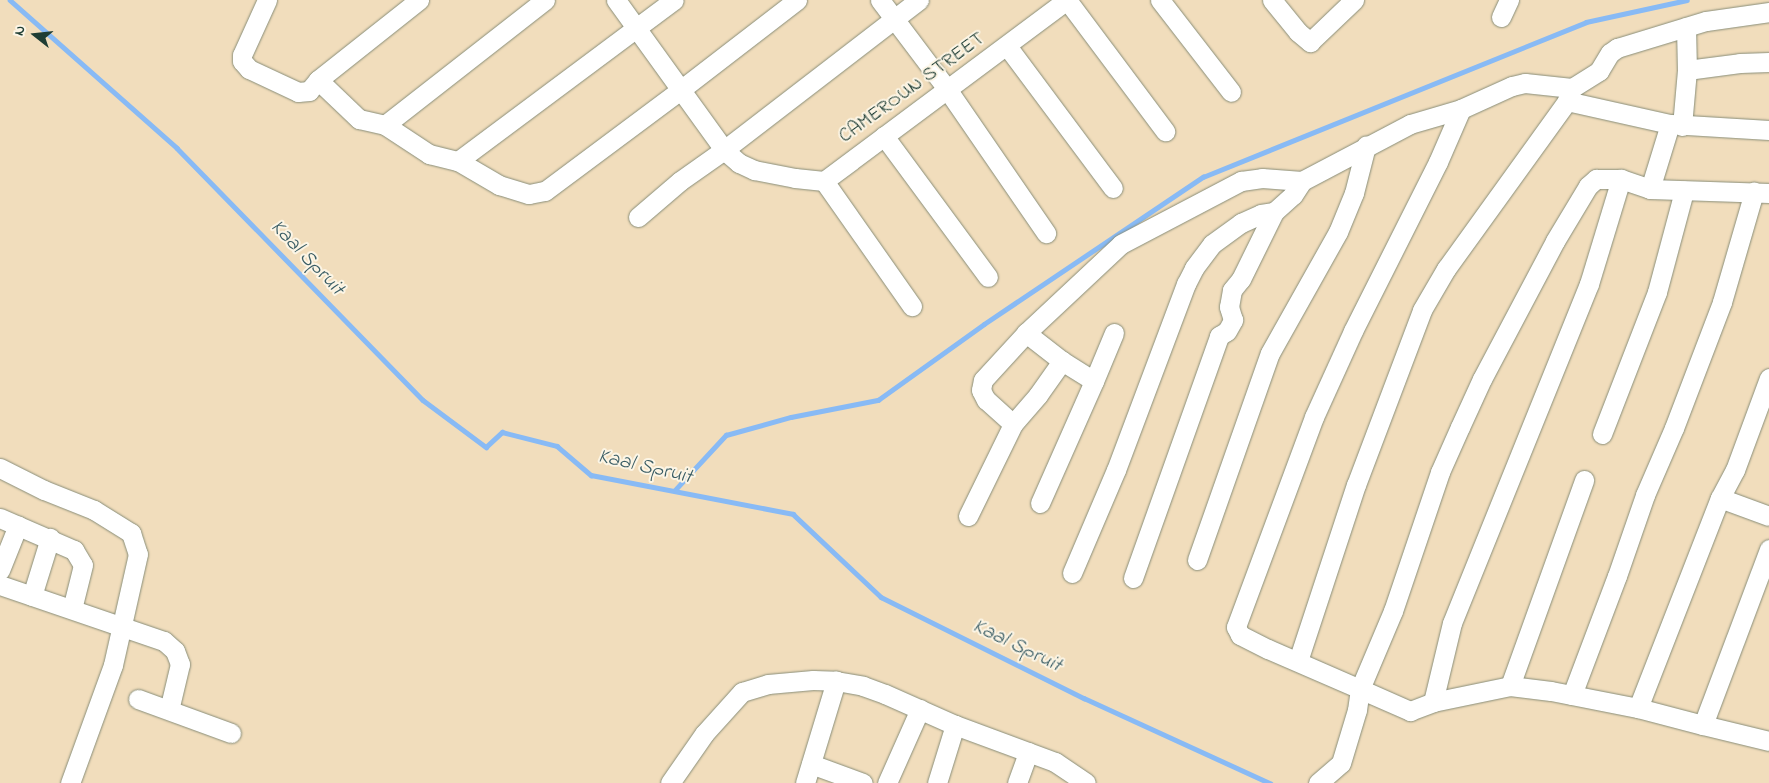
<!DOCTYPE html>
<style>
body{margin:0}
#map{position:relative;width:1769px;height:783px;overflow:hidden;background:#f1ddbc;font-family:"Indie Flower",sans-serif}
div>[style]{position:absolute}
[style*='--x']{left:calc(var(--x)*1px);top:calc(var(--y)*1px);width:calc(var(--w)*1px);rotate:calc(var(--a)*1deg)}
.stream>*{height:4.5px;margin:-2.25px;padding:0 2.25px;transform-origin:2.25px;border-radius:2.25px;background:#88baf5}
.roads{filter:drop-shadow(0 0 1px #888d78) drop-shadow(0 0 1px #888d78)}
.minor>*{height:19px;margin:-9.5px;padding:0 9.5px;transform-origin:9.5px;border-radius:9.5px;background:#fff}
span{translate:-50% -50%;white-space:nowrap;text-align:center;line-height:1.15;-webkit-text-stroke:4px #fcf5e5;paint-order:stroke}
.street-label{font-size:20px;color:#1f3d34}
.water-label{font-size:21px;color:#395c64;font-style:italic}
.north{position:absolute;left:10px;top:10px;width:50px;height:50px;-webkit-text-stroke:4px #fcf5e5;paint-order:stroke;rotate:286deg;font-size:14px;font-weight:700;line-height:20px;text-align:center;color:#1f3d34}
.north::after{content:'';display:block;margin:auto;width:18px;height:22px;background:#1f3d34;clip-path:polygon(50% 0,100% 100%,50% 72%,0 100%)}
</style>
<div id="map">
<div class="stream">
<div style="--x:10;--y:0;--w:223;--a:41.5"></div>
<div style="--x:177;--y:148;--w:352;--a:45.7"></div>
<div style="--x:423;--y:400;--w:79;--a:36.7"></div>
<div style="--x:486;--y:447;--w:22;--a:-43"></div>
<div style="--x:502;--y:432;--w:57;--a:14.3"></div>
<div style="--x:557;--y:446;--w:45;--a:40.5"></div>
<div style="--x:591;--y:475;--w:206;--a:10.9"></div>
<div style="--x:793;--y:514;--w:121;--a:43.3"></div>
<div style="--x:881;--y:597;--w:227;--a:26.5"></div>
<div style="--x:1084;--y:698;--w:205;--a:24.6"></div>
<div style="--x:675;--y:490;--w:75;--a:-47.2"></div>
<div style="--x:726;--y:435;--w:67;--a:-15.5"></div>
<div style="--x:791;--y:417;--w:89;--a:-11.1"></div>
<div style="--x:878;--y:400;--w:130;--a:-35.6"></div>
<div style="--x:984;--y:324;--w:264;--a:-33.9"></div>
<div style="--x:1203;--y:177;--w:413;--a:-22"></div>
<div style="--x:1586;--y:22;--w:103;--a:-12.3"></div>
</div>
<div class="roads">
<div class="minor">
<div style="--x:267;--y:0;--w:60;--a:114.4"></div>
<div style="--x:242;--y:55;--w:6;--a:90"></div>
<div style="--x:242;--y:61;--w:11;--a:49"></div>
<div style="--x:249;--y:69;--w:54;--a:25.1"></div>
<div style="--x:298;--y:92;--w:11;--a:-5"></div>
<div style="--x:309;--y:91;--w:14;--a:-51"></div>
<div style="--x:318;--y:80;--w:57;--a:43.6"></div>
<div style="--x:359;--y:119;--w:27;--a:13"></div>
<div style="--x:385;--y:125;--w:53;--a:33.4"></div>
<div style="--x:429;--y:154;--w:30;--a:14"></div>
<div style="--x:458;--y:161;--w:48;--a:30.3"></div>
<div style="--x:499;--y:185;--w:31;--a:17"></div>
<div style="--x:529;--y:194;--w:16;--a:-11"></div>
<div style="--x:545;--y:191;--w:167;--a:-36.7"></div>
<div style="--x:679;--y:91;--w:149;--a:-37.6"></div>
<div style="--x:616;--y:0;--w:185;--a:54.2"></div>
<div style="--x:724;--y:150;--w:20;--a:41"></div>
<div style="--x:739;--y:163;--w:17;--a:25"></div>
<div style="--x:754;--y:170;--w:42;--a:11"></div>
<div style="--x:795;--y:178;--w:29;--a:6"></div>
<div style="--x:824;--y:181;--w:303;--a:-36.7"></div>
<div style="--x:880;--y:0;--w:111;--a:53"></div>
<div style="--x:947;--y:89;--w:175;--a:55.5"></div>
<div style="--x:1067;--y:0;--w:164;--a:53.2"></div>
<div style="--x:1160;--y:0;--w:116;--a:52.3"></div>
<div style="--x:1272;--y:0;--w:41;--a:50.9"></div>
<div style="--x:1298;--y:32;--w:16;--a:40"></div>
<div style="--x:1310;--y:42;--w:61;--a:-43.7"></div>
<div style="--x:1501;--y:17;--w:19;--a:-65"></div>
<div style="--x:1686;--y:27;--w:43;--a:88.7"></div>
<div style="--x:1687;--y:70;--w:53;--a:-7.5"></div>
<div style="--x:1740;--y:63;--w:29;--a:-2"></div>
<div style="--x:1007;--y:46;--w:177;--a:53.3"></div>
<div style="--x:318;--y:80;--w:129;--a:-38.4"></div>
<div style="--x:1567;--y:101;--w:106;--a:12.6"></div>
<div style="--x:1461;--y:109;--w:58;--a:113.5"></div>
<div style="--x:1438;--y:162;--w:189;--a:116.7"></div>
<div style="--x:1353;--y:331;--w:94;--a:114.4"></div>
<div style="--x:1314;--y:417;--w:224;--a:110.4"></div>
<div style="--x:1236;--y:627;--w:9;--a:63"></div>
<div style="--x:1240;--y:635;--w:31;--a:27"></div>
<div style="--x:1268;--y:649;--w:100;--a:23.5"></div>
<div style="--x:1360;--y:689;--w:85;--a:-67.1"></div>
<div style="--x:1393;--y:611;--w:147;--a:-71.3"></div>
<div style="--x:1440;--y:472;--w:49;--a:-66"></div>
<div style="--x:1460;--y:427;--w:53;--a:-65.4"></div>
<div style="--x:1482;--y:379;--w:156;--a:-62.1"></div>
<div style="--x:1555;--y:241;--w:64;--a:-59"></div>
<div style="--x:1588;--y:186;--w:11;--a:-41"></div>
<div style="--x:1596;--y:179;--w:25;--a:0"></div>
<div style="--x:1621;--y:179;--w:31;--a:19"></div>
<div style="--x:1650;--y:189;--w:68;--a:-72.9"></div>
<div style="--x:1670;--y:124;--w:99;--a:3.5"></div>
<div style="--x:385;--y:125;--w:203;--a:-38"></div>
<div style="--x:1682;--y:126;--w:56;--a:-84.9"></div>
<div style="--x:884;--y:136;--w:175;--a:53.6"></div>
<div style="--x:458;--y:161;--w:269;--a:-36.7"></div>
<div style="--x:824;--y:181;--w:153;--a:54.9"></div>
<div style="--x:1650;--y:189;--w:119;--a:1.9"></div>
<div style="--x:638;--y:217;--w:55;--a:-40.6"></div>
<div style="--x:680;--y:181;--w:54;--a:-35.2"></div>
<div style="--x:724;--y:150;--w:246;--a:-37.6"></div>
<div style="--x:1094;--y:381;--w:52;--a:-67.4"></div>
<div style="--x:1013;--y:424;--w:38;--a:-49"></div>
<div style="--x:1038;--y:395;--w:42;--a:-54.8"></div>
<div style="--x:1062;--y:361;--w:46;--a:-142.1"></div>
<div style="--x:1602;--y:434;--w:152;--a:-68.8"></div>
<div style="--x:1657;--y:292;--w:105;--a:-75"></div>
<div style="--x:0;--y:468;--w:49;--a:26.6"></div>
<div style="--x:44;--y:490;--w:54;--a:21.8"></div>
<div style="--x:94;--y:510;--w:44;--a:31.9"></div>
<div style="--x:131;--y:533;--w:22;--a:72"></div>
<div style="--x:138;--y:554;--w:114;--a:102.7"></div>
<div style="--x:113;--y:665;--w:126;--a:110"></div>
<div style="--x:1720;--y:498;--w:52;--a:20.2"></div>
<div style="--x:1040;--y:503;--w:133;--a:-66.1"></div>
<div style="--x:1094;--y:381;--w:38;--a:-148"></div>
<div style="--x:968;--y:516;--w:102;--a:-63.9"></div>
<div style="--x:1013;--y:424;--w:36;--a:-138"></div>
<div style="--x:986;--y:400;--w:11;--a:-117"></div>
<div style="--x:981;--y:390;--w:10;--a:-79"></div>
<div style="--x:983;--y:380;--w:64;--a:-47.5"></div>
<div style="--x:1026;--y:333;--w:130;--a:-43.1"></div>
<div style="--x:1121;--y:244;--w:136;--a:-27.7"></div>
<div style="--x:1241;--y:181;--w:21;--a:-8"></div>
<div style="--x:1262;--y:178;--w:40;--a:4.3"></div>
<div style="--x:1302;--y:181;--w:122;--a:-27.8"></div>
<div style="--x:1410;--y:124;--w:53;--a:-16.4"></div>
<div style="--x:1461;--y:109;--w:56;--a:-24.3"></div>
<div style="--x:1512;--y:86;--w:13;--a:-13"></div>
<div style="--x:1525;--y:83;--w:47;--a:6.1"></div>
<div style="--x:1572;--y:88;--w:32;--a:-32"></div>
<div style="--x:1599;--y:71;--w:21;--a:-59"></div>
<div style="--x:1610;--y:53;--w:9;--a:-36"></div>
<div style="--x:1617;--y:48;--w:93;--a:-16.9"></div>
<div style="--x:1706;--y:21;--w:64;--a:-8.1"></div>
<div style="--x:0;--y:518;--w:81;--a:23.4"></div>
<div style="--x:74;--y:550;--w:17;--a:59"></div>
<div style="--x:83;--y:565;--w:45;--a:104"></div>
<div style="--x:1197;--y:560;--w:219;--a:-70.6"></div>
<div style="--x:1270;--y:353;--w:139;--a:-60.7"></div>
<div style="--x:1338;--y:232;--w:42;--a:-67.7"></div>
<div style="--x:1354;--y:193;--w:49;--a:-75.7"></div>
<div style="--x:0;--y:570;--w:48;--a:-68.2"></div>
<div style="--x:1072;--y:573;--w:112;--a:-66.9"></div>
<div style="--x:1116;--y:470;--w:199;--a:-69.4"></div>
<div style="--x:1186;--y:284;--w:18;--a:-63"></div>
<div style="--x:1194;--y:268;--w:30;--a:-53"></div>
<div style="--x:1212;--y:244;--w:36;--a:-36"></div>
<div style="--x:1241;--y:223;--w:22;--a:-24"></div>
<div style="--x:1261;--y:214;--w:13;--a:-9"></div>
<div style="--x:1133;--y:578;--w:257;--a:-70.4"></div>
<div style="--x:1219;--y:336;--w:9;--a:-32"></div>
<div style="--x:1227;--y:331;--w:13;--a:-61"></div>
<div style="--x:1233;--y:320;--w:14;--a:-107"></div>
<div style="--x:1229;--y:307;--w:17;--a:-80"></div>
<div style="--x:1232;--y:290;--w:14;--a:-51"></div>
<div style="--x:1241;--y:279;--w:75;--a:-63.8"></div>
<div style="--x:1274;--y:212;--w:25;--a:-42"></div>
<div style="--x:1293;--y:195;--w:17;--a:-57"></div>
<div style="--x:0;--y:585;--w:173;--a:18.9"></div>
<div style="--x:164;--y:641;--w:15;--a:42"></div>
<div style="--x:175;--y:651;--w:14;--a:69"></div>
<div style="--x:180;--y:664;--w:47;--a:103.4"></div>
<div style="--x:32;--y:596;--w:61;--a:-72.8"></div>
<div style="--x:1298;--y:661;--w:185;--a:-71.8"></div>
<div style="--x:1356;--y:485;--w:187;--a:-69.3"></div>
<div style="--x:1422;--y:310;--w:48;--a:-59.7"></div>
<div style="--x:1446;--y:269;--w:207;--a:-54.2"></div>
<div style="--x:1567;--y:101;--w:14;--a:-69"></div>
<div style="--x:1510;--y:686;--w:219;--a:-70.2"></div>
<div style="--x:1572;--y:695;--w:127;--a:-69.3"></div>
<div style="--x:1617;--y:576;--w:86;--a:-70.9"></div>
<div style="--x:1645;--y:495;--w:73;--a:-66.6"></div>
<div style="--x:1674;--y:428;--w:135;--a:-69.1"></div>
<div style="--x:1722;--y:302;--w:115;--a:-73.8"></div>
<div style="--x:138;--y:699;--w:99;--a:20.1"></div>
<div style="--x:1433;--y:702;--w:81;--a:-76.5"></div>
<div style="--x:1452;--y:623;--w:366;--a:-68"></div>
<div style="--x:1589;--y:284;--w:110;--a:-73.1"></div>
<div style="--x:1638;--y:708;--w:225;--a:-68.7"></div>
<div style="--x:1720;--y:498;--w:32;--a:-62"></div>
<div style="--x:1735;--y:470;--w:98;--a:-69.7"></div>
<div style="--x:1703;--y:725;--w:68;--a:13.6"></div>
<div style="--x:811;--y:764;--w:55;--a:20.1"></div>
<div style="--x:670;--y:783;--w:60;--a:-55.2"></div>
<div style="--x:704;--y:734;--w:57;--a:-47.9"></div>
<div style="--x:742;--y:692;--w:27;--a:-17"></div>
<div style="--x:768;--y:684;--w:45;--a:-5.1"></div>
<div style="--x:813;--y:680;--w:23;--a:2"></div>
<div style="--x:836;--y:681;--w:27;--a:10"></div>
<div style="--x:863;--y:686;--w:23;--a:20"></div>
<div style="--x:885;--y:694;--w:77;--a:23.9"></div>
<div style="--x:955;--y:725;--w:107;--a:20.3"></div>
<div style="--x:1055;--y:762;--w:37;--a:34"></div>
<div style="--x:805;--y:783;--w:107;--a:-73.1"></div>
<div style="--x:887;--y:783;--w:81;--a:-66"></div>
<div style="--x:937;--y:783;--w:61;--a:-72.8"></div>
<div style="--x:1017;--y:783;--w:33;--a:-70"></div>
<div style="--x:1318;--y:783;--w:30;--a:-41"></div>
<div style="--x:1341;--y:763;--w:55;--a:-73.2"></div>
<div style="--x:1357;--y:710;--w:21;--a:-82"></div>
<div style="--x:1360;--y:689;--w:55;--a:23.7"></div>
<div style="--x:1410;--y:711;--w:25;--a:-21"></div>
<div style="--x:1433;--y:702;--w:79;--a:-11.7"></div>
<div style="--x:1510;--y:686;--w:41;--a:7"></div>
<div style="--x:1551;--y:691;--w:89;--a:11.1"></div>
<div style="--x:1638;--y:708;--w:67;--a:14.7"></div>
<div style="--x:1703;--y:725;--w:188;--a:-69.4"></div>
</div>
</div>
<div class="street-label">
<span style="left:912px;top:88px;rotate:-36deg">CAMEROUN STREET</span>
</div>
<div class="water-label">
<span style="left:307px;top:258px;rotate:46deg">Kaal Spruit</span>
<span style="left:645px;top:467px;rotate:13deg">Kaal Spruit</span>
<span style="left:1017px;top:646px;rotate:26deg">Kaal Spruit</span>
</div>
<div class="north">N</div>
</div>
